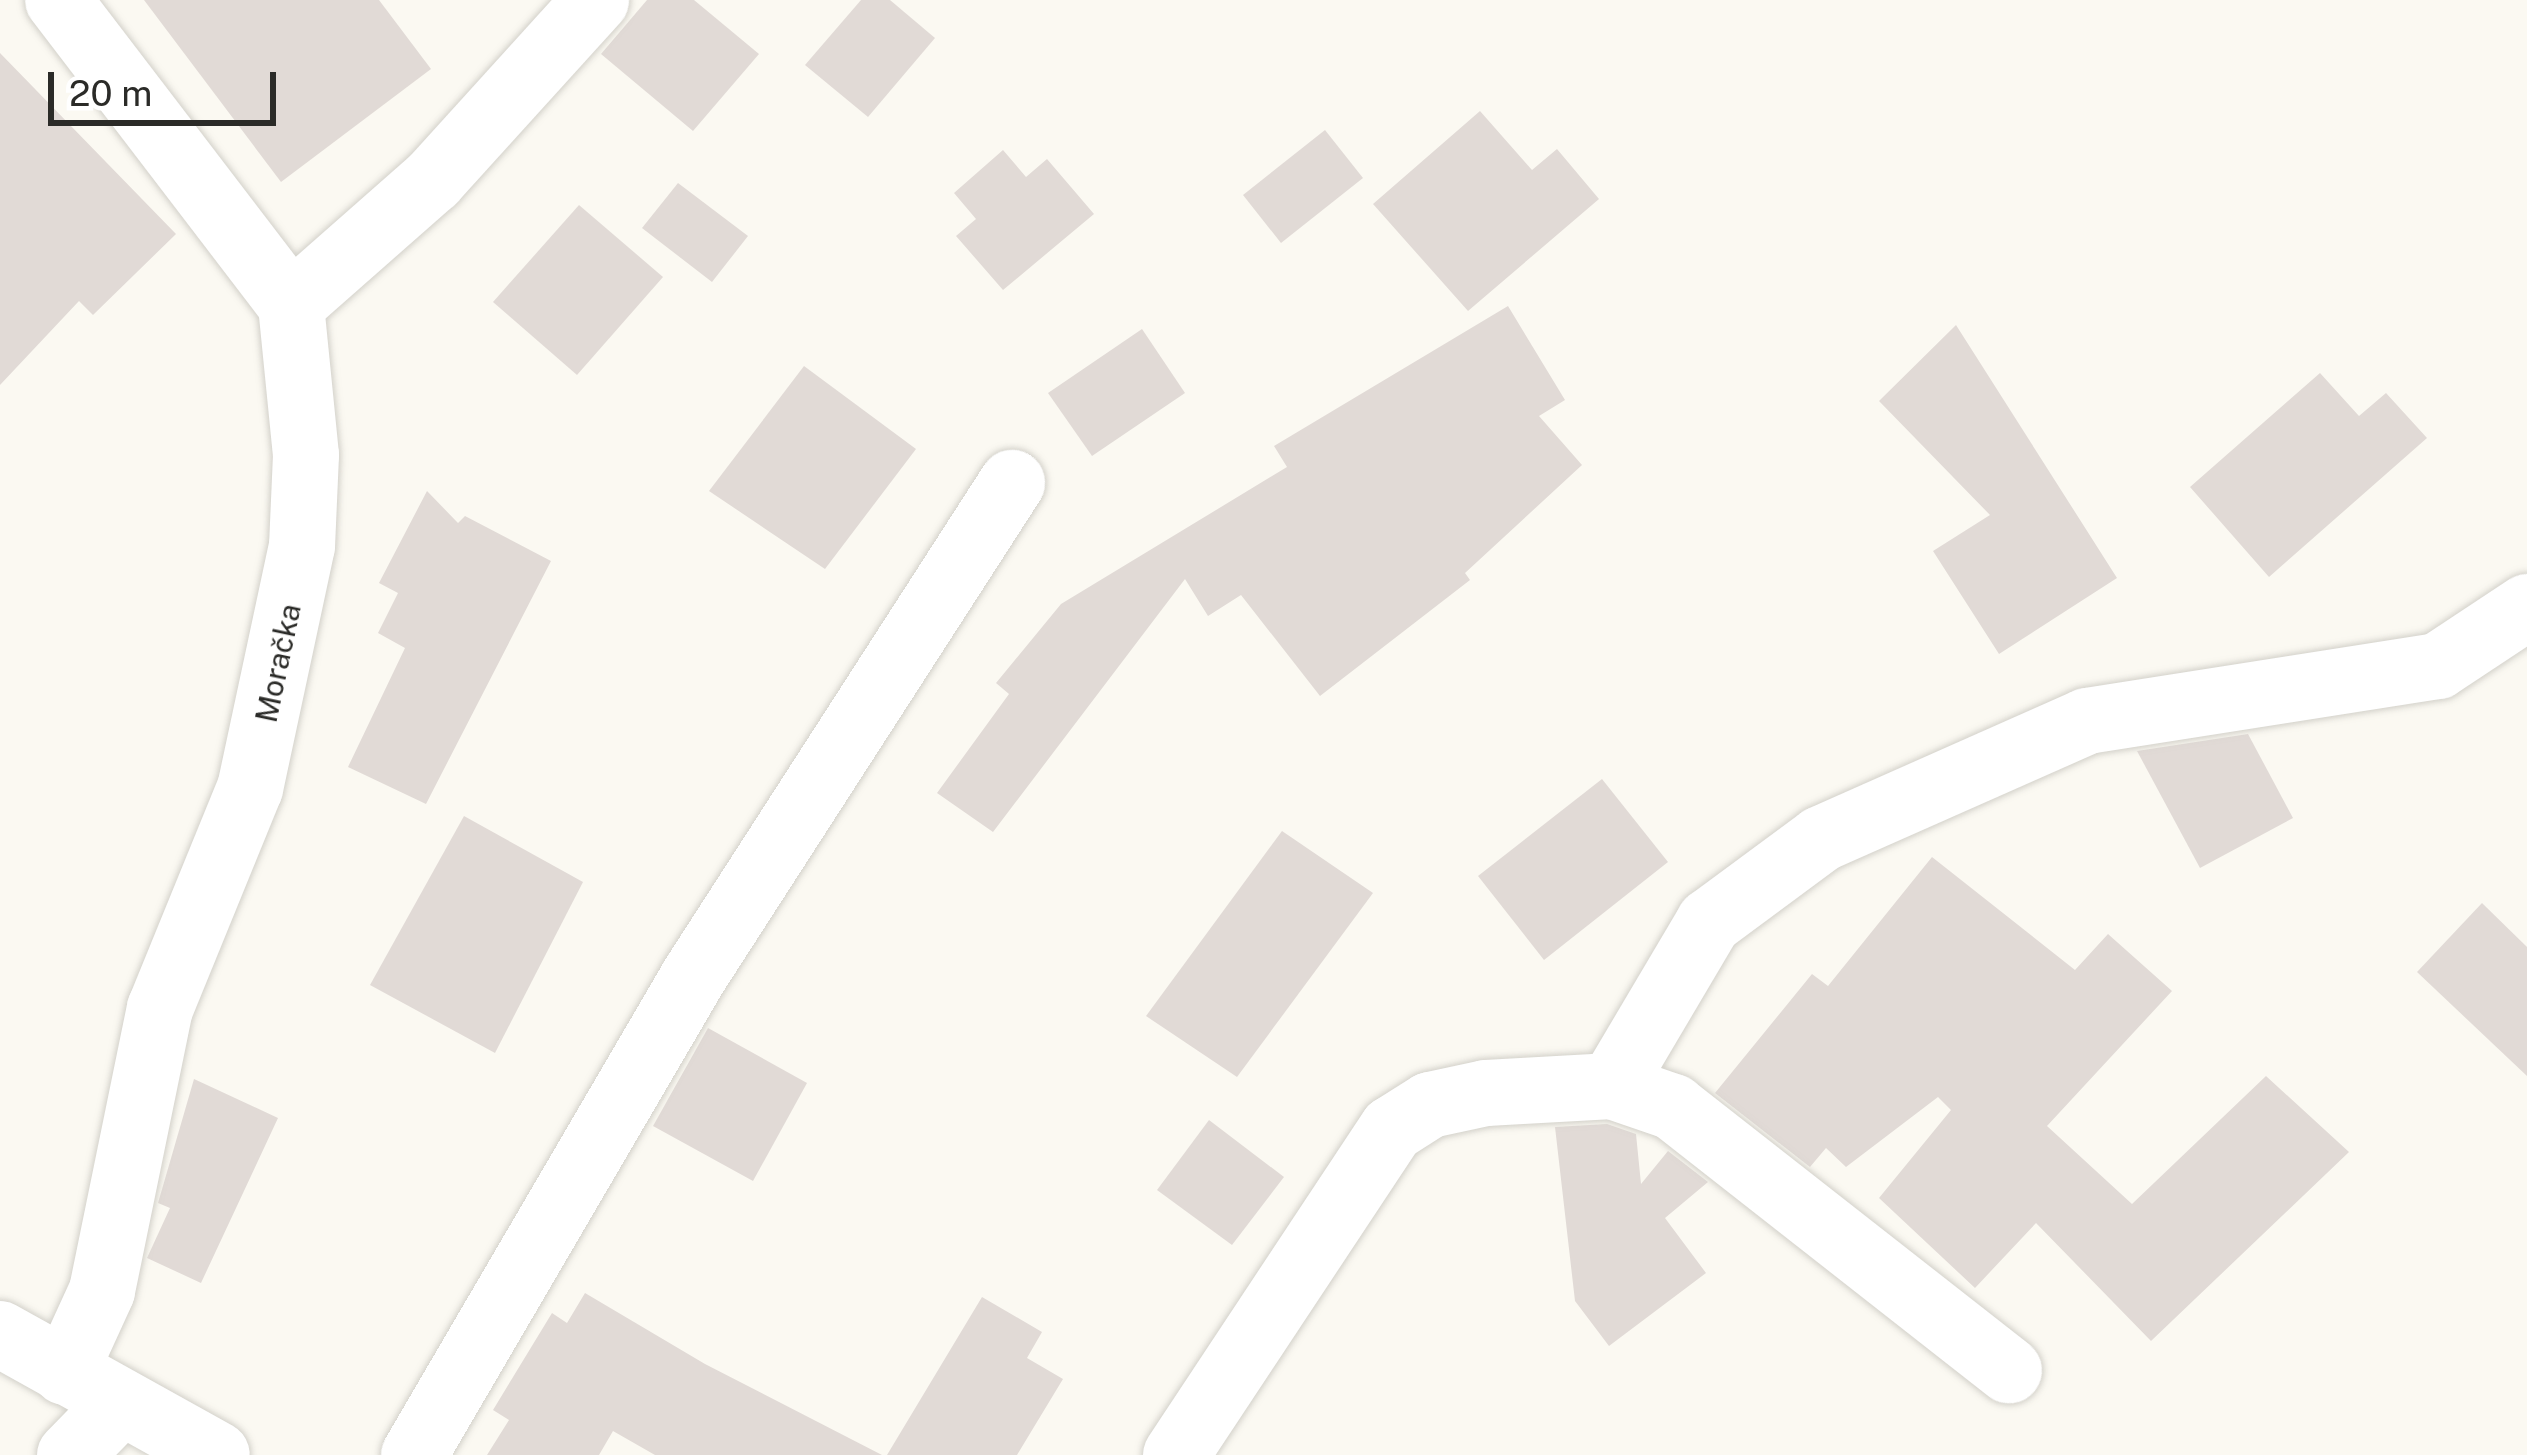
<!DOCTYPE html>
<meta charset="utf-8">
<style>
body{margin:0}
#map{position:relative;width:2527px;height:1455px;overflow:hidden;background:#fbf9f2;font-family:"Public Sans",sans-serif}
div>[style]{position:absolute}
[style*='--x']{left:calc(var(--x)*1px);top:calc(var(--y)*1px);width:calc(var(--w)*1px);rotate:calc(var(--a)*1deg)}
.building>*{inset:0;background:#e1dad6}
.roads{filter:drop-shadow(0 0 3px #d3d1ca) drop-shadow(0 0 3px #d3d1ca)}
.minor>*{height:66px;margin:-33px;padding:0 33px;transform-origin:33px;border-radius:33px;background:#fff}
span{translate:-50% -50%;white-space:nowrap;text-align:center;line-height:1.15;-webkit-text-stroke:12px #fff;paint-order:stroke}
.street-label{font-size:30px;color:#2b2b28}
.scale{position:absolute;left:48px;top:72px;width:228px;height:54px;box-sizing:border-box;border:6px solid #2b2b28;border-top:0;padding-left:15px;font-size:36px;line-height:42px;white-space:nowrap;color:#2b2b28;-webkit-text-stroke:9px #fff;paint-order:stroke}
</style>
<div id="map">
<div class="building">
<div style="clip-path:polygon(144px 0,379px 0,431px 69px,281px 182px)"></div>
<div style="clip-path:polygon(647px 0,694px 0,759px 54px,693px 131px,601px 54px)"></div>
<div style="clip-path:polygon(861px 0,890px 0,935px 38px,868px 117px,805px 65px)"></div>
<div style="clip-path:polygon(0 53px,176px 234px,93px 315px,79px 301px,0 385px)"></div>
<div style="clip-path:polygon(1480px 111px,1532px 170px,1557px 149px,1599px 199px,1468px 311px,1373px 204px)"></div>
<div style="clip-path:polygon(1325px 130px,1363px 178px,1281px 243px,1243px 195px)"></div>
<div style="clip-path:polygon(1003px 150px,1026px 177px,1047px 159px,1094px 214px,1003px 290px,956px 236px,976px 219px,954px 193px)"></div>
<div style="clip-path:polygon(678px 183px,748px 236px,712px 282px,642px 228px)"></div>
<div style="clip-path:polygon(579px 205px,663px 277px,577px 375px,493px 302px)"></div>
<div style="clip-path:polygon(1508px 306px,1565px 400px,1539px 416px,1582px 465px,1465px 573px,1470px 580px,1320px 696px,1241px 595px,1208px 616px,1185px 579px,993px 832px,937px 793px,1009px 694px,996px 683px,1061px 604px,1287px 467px,1274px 446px)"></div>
<div style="clip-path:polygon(1956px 325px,2117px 578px,1999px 654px,1933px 551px,1990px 515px,1879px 401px)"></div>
<div style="clip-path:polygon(1142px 329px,1185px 393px,1092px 456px,1048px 393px)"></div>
<div style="clip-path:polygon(804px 366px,916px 449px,825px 569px,709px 491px)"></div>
<div style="clip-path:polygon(2320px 373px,2359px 416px,2386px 393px,2427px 438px,2269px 577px,2190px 487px)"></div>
<div style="clip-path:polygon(427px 491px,458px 523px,465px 516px,551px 561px,426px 804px,348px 767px,405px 648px,378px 633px,398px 593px,379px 583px)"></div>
<div style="clip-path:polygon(2248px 734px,2293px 818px,2200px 868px,2137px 751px)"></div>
<div style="clip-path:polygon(1602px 779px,1668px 862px,1544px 960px,1478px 876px)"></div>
<div style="clip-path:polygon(464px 816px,583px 882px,495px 1053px,370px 985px)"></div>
<div style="clip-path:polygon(1282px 831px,1373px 893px,1237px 1077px,1146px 1016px)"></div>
<div style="clip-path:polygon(1932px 857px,2075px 970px,2108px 934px,2172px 991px,2047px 1126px,2132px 1204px,2266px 1076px,2349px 1152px,2151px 1341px,2036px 1223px,1975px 1288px,1879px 1198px,1951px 1110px,1938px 1097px,1846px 1167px,1826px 1148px,1810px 1167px,1715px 1093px,1812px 974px,1828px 986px)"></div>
<div style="clip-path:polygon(2482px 903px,2527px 947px,2527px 1076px,2417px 972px)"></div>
<div style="clip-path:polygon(708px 1028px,807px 1083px,753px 1181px,653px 1126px)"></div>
<div style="clip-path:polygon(194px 1079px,278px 1118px,201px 1283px,147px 1258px,170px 1208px,158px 1203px)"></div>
<div style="clip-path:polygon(1209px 1120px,1284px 1177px,1232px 1245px,1157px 1190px)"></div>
<div style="clip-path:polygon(1607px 1124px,1636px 1134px,1641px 1184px,1668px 1151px,1708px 1182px,1665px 1218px,1706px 1273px,1609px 1346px,1575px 1301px,1555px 1127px)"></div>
<div style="clip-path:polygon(585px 1293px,705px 1364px,882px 1455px,655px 1455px,613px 1431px,599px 1455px,487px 1455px,509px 1420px,493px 1410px,552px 1313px,567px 1323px)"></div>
<div style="clip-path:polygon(982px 1297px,1042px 1332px,1027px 1358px,1063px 1379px,1017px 1455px,887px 1455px)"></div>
</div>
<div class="roads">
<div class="minor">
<div style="--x:58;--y:0;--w:384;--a:52.6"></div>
<div style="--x:291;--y:305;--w:151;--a:84.3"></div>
<div style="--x:306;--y:455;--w:91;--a:92.5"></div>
<div style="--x:302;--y:546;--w:248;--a:102.1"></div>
<div style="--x:250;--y:788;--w:238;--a:112.2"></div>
<div style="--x:160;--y:1008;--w:289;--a:101.6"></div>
<div style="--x:102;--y:1291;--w:89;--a:114.6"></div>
<div style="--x:291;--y:305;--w:189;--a:-41.4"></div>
<div style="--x:433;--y:180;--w:243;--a:-47.8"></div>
<div style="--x:1612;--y:1086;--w:65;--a:19"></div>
<div style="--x:1673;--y:1107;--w:427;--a:38.1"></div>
<div style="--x:0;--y:1334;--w:248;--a:29.1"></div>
<div style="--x:70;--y:1455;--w:73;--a:-45.6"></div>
<div style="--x:414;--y:1455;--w:555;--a:-59.69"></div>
<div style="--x:694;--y:976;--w:587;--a:-57.18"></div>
<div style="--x:1176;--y:1455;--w:391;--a:-56.5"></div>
<div style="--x:1392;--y:1129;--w:45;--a:-32.3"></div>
<div style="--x:1430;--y:1105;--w:57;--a:-12.1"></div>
<div style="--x:1486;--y:1093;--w:126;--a:-3.2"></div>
<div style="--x:1612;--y:1086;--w:191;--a:-59.4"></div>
<div style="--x:1709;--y:922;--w:139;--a:-36.5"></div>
<div style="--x:1821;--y:839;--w:291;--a:-23.9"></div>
<div style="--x:2087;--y:721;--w:355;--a:-8.9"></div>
<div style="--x:2438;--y:666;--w:107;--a:-33.5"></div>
</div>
</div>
<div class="street-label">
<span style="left:278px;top:663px;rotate:-78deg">Moračka</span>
</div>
<div class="scale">20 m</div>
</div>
